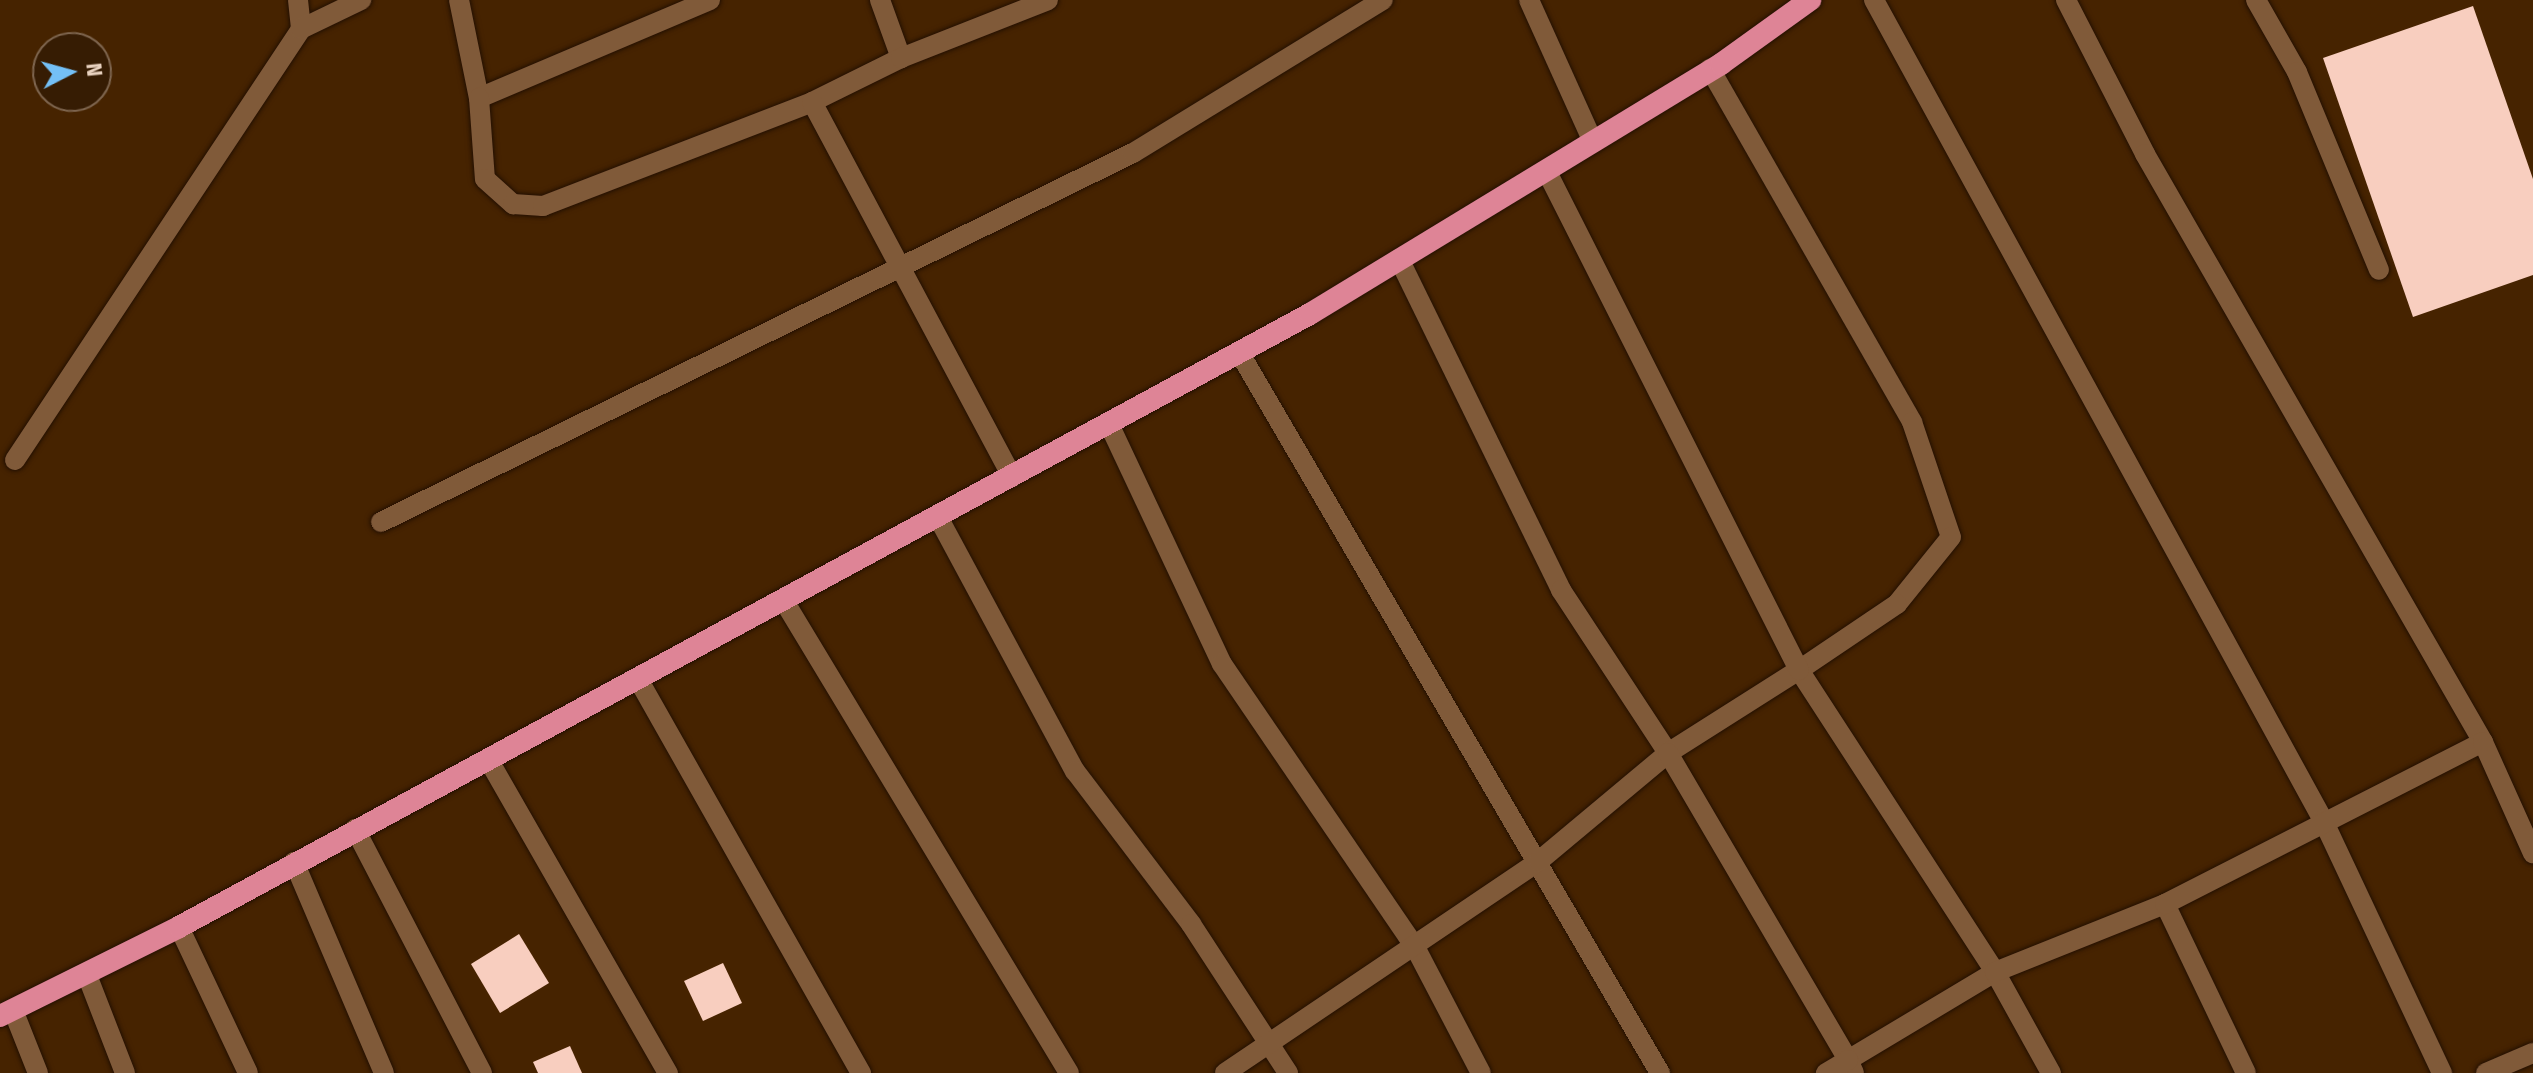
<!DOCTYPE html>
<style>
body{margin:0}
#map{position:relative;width:2533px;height:1073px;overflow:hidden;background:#462300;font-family:"Fira Sans Condensed",sans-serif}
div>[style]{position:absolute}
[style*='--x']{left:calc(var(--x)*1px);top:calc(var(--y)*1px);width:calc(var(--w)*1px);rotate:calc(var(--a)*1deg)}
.building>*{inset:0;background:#f8cebf}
.roads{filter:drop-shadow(0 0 2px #231002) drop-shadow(0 0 2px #231002)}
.minor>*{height:20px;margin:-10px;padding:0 10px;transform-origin:10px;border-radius:10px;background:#805a39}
.trunk>*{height:22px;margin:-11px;padding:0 11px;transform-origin:11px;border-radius:11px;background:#de8496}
span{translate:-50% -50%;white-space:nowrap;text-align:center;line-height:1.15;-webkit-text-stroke:8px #361c03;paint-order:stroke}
.north{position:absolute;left:32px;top:32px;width:80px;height:80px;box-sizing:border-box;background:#361c03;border:2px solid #7e654f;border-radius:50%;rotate:84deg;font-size:22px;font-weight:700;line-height:32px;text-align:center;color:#e9d2c0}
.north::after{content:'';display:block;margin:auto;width:28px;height:36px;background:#74c0f6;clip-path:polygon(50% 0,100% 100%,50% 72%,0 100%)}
</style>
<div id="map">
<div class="building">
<div style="clip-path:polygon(2473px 6px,2533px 179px,2533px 275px,2413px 317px,2323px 58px)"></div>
<div style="clip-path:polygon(519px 934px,549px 983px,500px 1013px,471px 964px)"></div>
<div style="clip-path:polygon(723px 963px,742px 1003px,703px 1021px,684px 981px)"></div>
<div style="clip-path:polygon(570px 1046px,582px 1073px,538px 1073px,533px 1062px)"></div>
</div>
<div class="roads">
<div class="minor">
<div style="--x:298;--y:0;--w:29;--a:84"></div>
<div style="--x:459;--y:0;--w:100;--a:78.5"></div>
<div style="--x:710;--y:0;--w:251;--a:157"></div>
<div style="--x:479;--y:98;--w:81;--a:85.8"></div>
<div style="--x:485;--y:179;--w:38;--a:42"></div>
<div style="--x:513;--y:204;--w:30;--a:4"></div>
<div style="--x:543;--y:206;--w:288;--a:-21.1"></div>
<div style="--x:880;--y:0;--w:62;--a:70.1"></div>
<div style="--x:901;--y:58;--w:99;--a:153.7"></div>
<div style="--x:812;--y:102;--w:425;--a:61.9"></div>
<div style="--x:1529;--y:0;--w:156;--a:65.7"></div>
<div style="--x:1874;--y:0;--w:935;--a:61.3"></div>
<div style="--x:2323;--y:820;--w:280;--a:64.8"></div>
<div style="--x:2066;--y:0;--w:173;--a:62.8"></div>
<div style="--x:2145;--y:154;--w:678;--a:60.11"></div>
<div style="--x:2256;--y:0;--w:83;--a:60.3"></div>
<div style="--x:2297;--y:72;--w:214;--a:67.5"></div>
<div style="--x:901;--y:58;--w:158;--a:-21.5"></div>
<div style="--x:1710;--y:69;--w:407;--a:60.2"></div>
<div style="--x:1912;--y:422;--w:121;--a:71.3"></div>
<div style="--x:1951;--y:537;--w:86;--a:128.9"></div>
<div style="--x:1897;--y:604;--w:118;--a:146"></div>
<div style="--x:1799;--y:670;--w:360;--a:57"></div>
<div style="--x:1995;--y:972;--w:171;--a:149.1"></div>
<div style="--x:1848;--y:1060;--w:14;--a:65"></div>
<div style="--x:1399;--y:259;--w:369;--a:63.9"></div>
<div style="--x:1561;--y:590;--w:195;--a:56.7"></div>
<div style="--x:1668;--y:753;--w:155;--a:-32.4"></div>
<div style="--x:1799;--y:670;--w:560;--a:-116.84"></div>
<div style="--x:1239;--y:352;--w:835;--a:59.72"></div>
<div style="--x:1109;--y:424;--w:265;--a:64.8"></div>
<div style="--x:1222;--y:664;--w:343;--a:55.7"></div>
<div style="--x:1415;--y:947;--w:142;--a:62.4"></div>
<div style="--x:15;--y:460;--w:517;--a:-56.43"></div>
<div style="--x:301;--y:29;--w:67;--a:-25.8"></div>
<div style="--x:938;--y:517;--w:289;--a:61.7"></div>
<div style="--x:1075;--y:771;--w:192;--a:52.8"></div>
<div style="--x:1191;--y:924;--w:178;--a:56.9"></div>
<div style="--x:381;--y:522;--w:838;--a:-26.14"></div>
<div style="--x:1133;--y:153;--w:293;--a:-31.5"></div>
<div style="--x:784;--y:601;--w:551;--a:58.88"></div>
<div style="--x:638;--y:679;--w:453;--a:60.5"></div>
<div style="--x:488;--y:759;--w:362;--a:60.2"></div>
<div style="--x:355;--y:829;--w:275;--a:62.5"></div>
<div style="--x:294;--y:862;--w:229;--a:66.9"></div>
<div style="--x:2165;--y:904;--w:187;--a:64.4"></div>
<div style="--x:179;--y:927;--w:161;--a:64.7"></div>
<div style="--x:87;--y:975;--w:105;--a:68.8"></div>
<div style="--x:13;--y:1010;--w:68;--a:68.4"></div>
<div style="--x:1225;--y:1073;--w:379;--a:-34"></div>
<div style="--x:1539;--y:861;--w:168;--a:-39.9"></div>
<div style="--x:1668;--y:753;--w:356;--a:59.6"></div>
<div style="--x:1848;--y:1060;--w:26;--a:149"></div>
<div style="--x:2051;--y:1073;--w:115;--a:-119"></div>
<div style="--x:1995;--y:972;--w:183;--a:-21.8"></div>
<div style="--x:2165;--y:904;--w:357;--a:-27"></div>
<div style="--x:2483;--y:742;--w:122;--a:65.8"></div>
<div style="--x:2486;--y:1073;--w:51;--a:-23.1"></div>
</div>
<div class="trunk">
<div style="--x:0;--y:1016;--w:200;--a:-26.4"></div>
<div style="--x:179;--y:927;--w:1286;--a:-28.46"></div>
<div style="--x:1310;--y:314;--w:481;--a:-31.3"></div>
<div style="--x:1721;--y:64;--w:110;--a:-35.7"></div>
</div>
</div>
<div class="north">N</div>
</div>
